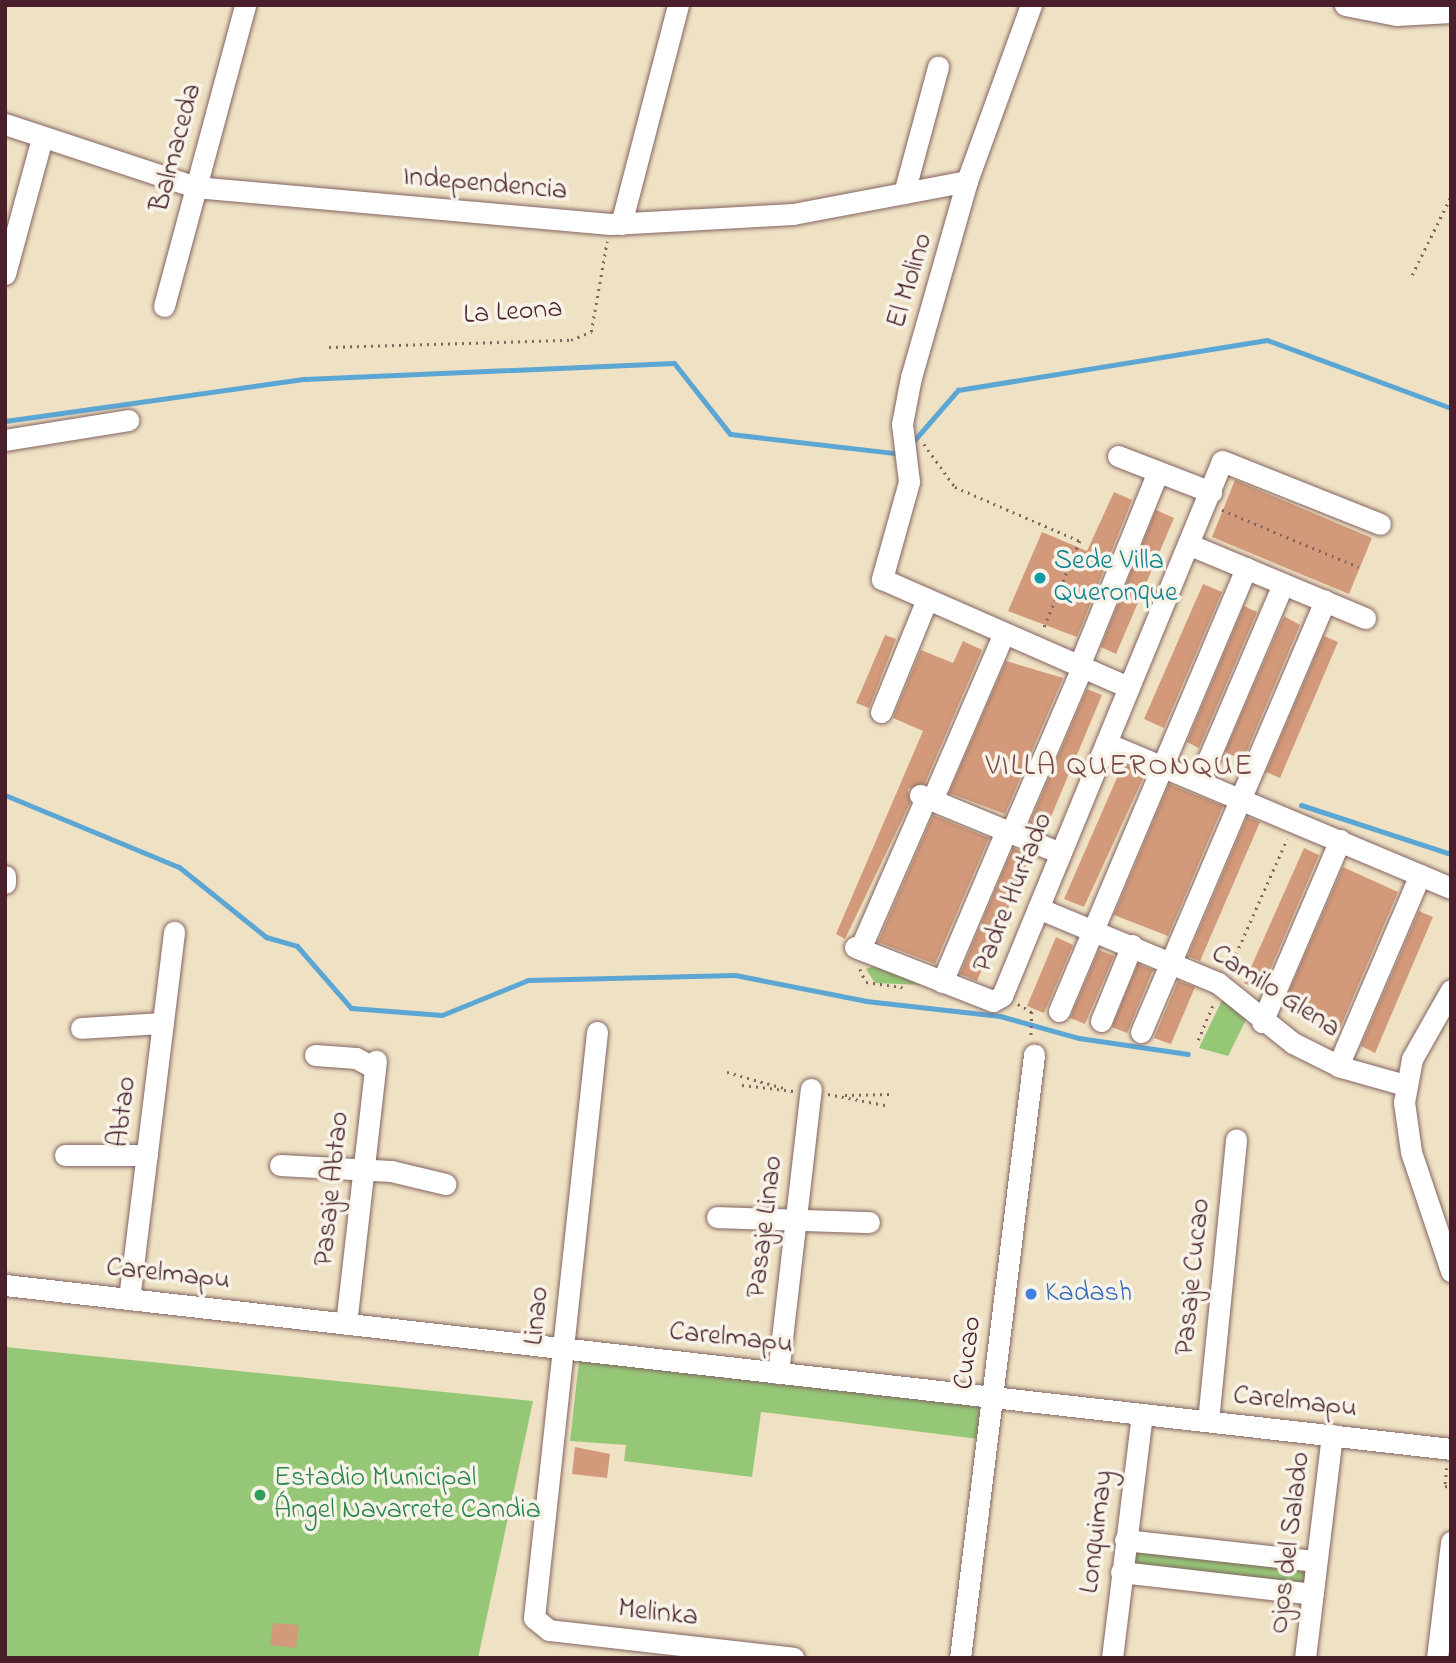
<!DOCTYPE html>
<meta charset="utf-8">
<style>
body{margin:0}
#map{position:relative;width:1456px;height:1663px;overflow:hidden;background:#efe2c4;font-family:"Indie Flower",sans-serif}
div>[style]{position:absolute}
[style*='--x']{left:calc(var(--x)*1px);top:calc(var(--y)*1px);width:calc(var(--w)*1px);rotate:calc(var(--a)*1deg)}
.green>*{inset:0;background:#95c777}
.stream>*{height:5px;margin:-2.5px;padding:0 2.5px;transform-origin:2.5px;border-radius:2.5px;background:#5ca6d4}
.building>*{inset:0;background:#d29a7a}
.path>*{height:2.5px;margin-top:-1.25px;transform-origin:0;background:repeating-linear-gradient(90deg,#846361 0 2px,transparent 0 7px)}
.roads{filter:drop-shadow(0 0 2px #846361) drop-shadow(0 0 2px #846361)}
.minor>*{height:21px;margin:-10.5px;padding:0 10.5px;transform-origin:10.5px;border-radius:10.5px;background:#fff}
.dots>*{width:19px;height:19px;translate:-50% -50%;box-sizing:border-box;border:4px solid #f7f3e8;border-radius:50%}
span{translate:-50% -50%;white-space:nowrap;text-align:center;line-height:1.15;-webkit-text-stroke:7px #f7f3e8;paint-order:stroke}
.street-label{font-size:28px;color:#4a1f2b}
.culture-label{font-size:28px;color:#0d838f}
.left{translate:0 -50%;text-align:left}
.shop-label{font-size:28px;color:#366cbe}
.leisure-label{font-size:28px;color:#27864d}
.neighbourhood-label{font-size:30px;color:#7a4a47;letter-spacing:2px}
.frame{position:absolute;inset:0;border:7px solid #4a1f2b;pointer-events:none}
</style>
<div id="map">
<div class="green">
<div style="clip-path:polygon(879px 964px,945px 986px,875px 983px,866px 969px)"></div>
<div style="clip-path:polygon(1224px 996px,1246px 1020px,1228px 1056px,1199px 1048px)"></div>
<div style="clip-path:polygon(5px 1347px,533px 1401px,478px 1658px,5px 1658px)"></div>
<div style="clip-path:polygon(579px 1361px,982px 1407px,978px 1439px,761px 1412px,752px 1477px,624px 1461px,626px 1445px,570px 1441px)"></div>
<div style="clip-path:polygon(1133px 1545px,1310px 1566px,1307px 1588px,1131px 1568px)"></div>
</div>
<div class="stream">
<div style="--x:5;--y:421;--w:303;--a:-8"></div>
<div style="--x:305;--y:379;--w:369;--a:-2.5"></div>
<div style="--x:674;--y:363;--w:90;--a:51.7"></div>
<div style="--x:730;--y:434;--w:173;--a:6.6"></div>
<div style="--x:911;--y:444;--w:72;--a:-49"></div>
<div style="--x:958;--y:390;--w:313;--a:-9.2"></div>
<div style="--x:1267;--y:340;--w:196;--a:20.3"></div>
<div style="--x:5;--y:795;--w:188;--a:22.5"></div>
<div style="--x:179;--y:867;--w:112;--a:38.8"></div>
<div style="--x:266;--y:937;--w:32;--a:16"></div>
<div style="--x:297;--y:946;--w:82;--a:48.9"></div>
<div style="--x:351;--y:1008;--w:91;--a:4.4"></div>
<div style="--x:442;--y:1015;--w:93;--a:-22.1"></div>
<div style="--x:528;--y:980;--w:207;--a:-1.4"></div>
<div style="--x:735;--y:975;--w:134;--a:11.2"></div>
<div style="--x:866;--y:1001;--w:135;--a:6.4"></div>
<div style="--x:1000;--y:1016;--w:82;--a:15.6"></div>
<div style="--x:1079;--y:1038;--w:110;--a:8.4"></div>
<div style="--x:1301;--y:805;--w:158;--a:18.1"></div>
</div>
<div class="building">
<div style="clip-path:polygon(1235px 480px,1372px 538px,1349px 594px,1212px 537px)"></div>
<div style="clip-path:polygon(1114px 492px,1132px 500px,1077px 637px,1008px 611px,1042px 532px,1087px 551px)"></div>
<div style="clip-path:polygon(1156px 510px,1174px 518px,1116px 654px,1101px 647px)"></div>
<div style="clip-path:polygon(1203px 584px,1222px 592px,1164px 728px,1144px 719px)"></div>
<div style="clip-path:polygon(1244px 606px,1257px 612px,1199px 748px,1187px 742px)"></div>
<div style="clip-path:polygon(1284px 616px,1300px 625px,1243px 760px,1225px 752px)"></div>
<div style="clip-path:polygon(885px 635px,896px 639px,869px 708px,856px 703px)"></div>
<div style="clip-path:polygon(1324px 636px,1338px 642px,1280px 778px,1266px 772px)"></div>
<div style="clip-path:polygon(963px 641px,982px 650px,925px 783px,908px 789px,910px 803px,845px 939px,836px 934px,923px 731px,893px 718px,921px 650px,953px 663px)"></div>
<div style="clip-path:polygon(1006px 661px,1063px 678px,1005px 814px,949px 793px)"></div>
<div style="clip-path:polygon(1087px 689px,1102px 695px,1045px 831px,1029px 825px)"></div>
<div style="clip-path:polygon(1123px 764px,1145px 774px,1084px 907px,1064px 899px)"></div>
<div style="clip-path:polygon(1169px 784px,1223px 806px,1168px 936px,1114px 915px)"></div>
<div style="clip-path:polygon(933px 815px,989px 838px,935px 964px,878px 942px)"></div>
<div style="clip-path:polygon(1247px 817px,1260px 822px,1200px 961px,1188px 956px,1190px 951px)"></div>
<div style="clip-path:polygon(1013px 848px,1031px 855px,977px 981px,960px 974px)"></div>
<div style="clip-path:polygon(1304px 848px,1319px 855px,1261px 991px,1244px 983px)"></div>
<div style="clip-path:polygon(1343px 867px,1398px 892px,1340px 1028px,1284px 1003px)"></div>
<div style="clip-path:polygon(1419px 911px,1433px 917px,1375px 1053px,1361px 1046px)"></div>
<div style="clip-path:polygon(1056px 937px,1073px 945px,1044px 1013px,1027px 1006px)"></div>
<div style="clip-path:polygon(1099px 950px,1114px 956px,1085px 1024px,1070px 1018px)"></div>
<div style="clip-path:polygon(1138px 964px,1153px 970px,1127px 1033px,1112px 1027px)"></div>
<div style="clip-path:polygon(1178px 981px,1195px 987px,1171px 1044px,1154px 1038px)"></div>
<div style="clip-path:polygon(575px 1447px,610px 1454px,607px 1478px,572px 1474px)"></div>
<div style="clip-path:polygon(273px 1623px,299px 1625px,296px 1648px,270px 1645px)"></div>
</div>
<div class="path">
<div style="--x:1412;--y:275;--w:88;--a:-63.7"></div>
<div style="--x:329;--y:347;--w:242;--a:-1.7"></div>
<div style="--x:571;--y:340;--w:22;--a:-22"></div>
<div style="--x:591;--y:332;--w:92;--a:-80"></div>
<div style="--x:924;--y:444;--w:53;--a:54.2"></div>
<div style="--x:955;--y:487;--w:136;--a:23.4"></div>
<div style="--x:1080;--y:541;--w:94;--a:112.5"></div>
<div style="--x:1222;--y:510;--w:148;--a:22.6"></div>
<div style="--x:1230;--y:967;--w:140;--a:-66"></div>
<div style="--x:860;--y:969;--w:14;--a:65"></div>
<div style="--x:866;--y:982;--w:37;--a:8"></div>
<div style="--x:1018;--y:1004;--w:16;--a:30"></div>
<div style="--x:1032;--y:1012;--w:26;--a:92"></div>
<div style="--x:1198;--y:1040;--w:38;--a:-67"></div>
<div style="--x:727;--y:1072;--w:62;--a:15.8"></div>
<div style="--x:742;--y:1085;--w:52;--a:6.6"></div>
<div style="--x:828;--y:1094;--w:63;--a:11"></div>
<div style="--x:845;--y:1095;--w:48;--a:-1.2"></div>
<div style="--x:1447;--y:1468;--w:18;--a:96"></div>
<div style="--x:1445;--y:1486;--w:6;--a:9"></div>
</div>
<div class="roads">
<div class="minor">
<div style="--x:1031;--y:5;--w:187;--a:110"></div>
<div style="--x:967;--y:181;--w:204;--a:105.9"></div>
<div style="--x:911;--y:377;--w:48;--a:100.8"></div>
<div style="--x:902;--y:424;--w:58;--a:83.1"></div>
<div style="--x:909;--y:482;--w:101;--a:105.6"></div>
<div style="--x:882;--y:579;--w:269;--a:23.7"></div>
<div style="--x:1345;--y:5;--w:52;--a:11.1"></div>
<div style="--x:1396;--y:15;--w:55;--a:-3.1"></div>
<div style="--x:5;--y:124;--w:200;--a:18.3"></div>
<div style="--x:195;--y:187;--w:417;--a:5.1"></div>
<div style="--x:610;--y:224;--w:183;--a:-3.1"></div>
<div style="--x:793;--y:214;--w:177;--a:-10.7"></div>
<div style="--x:904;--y:193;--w:131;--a:-74.9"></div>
<div style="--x:621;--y:224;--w:226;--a:-75.4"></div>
<div style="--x:5;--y:274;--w:141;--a:-74.8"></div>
<div style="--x:164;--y:306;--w:312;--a:-74.9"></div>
<div style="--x:5;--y:440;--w:125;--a:-9.2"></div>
<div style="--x:1118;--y:456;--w:100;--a:21.2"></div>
<div style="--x:1188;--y:544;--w:192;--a:22.7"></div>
<div style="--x:1079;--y:666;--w:210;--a:-67.9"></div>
<div style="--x:881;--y:712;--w:122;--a:-67.8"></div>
<div style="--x:1106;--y:743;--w:374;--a:22.8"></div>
<div style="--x:1199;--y:781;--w:214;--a:-66.9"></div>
<div style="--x:920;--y:795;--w:152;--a:22.5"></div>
<div style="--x:932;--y:800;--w:182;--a:-66.7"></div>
<div style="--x:1011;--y:833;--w:181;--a:-66.8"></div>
<div style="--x:5;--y:876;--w:7;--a:90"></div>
<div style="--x:1038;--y:908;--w:195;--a:22.6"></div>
<div style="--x:1218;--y:983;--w:96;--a:38.7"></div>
<div style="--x:1293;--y:1043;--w:54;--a:26.6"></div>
<div style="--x:1341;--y:1067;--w:66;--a:15.7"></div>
<div style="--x:855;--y:947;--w:148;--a:21.4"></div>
<div style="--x:993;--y:1001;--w:10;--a:-29"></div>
<div style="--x:1002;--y:996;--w:578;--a:-67.65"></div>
<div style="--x:1222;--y:461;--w:170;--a:21.7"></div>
<div style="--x:860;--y:949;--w:165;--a:-66.4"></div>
<div style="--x:942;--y:982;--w:164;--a:-67"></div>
<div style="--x:1451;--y:990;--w:79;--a:119.5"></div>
<div style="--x:1412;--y:1059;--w:44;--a:100.5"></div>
<div style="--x:1404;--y:1102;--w:50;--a:82"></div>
<div style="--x:1411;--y:1152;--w:126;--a:71.4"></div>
<div style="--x:1059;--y:1011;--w:481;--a:-67.1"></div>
<div style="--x:1101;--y:1021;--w:82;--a:-67.8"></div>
<div style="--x:1262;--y:1022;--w:198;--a:-66.8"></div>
<div style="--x:81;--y:1028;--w:82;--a:-3.5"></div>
<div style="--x:597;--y:1032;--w:589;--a:96.14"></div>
<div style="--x:534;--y:1618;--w:19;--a:39"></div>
<div style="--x:549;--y:1630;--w:246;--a:6.5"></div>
<div style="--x:1141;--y:1032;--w:469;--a:-66.9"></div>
<div style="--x:315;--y:1055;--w:41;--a:4.2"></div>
<div style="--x:356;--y:1058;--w:21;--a:28"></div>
<div style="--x:1338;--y:1066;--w:208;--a:-66.8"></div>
<div style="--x:65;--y:1155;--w:82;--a:0"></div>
<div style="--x:280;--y:1165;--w:111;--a:3.1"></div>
<div style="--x:391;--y:1171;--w:56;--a:13.5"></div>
<div style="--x:717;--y:1217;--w:152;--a:1.9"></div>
<div style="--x:5;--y:1285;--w:1455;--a:6.47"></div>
<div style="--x:129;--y:1299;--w:370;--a:-83"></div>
<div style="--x:346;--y:1324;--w:265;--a:-83.5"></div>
<div style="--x:778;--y:1373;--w:286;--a:-83.4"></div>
<div style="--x:1208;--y:1421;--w:283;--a:-84.3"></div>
<div style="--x:1125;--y:1540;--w:192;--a:6.3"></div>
<div style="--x:1121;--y:1572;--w:193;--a:6.5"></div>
<div style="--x:960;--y:1658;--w:608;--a:-83"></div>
<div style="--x:1112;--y:1658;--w:246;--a:-83"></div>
<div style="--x:1305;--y:1658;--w:225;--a:-83.1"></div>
<div style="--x:1437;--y:1658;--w:117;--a:-83.1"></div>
</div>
</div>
<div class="dots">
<div style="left:1040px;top:578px;background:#0f9aa8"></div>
<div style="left:1031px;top:1294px;background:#3f7fe0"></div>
<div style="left:260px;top:1495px;background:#2e9e5b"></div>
</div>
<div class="street-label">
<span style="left:177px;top:148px;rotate:-75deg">Balmaceda</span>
<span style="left:485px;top:185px;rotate:5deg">Independencia</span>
<span style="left:911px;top:281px;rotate:-73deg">El Molino</span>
<span style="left:513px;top:313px;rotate:-4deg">La Leona</span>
<span style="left:1014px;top:893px;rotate:-68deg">Padre Hurtado</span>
<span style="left:1275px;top:992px;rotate:33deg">Camilo Glena</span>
<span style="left:124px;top:1112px;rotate:-83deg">Abtao</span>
<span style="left:333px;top:1189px;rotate:-84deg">Pasaje Abtao</span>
<span style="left:766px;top:1227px;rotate:-83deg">Pasaje Linao</span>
<span style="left:168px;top:1275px;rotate:6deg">Carelmapu</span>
<span style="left:1194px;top:1277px;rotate:-84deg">Pasaje Cucao</span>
<span style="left:538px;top:1316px;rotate:-84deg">Linao</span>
<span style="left:731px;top:1339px;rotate:6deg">Carelmapu</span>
<span style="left:969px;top:1353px;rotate:-83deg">Cucao</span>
<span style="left:1295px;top:1403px;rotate:6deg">Carelmapu</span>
<span style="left:1098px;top:1532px;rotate:-83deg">Lonquimay</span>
<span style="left:1291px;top:1543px;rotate:-83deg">Ojos del Salado</span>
<span style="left:658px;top:1614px;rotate:6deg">Melinka</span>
</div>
<div class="culture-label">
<span class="left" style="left:1054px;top:578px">Sede Villa<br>Queronque</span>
</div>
<div class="shop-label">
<span class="left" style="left:1045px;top:1294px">Kadash</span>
</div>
<div class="leisure-label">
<span class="left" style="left:274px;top:1495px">Estadio Municipal<br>Ángel Navarrete Candia</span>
</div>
<div class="neighbourhood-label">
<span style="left:1120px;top:767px">VILLA QUERONQUE</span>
</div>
<div class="frame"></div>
</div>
